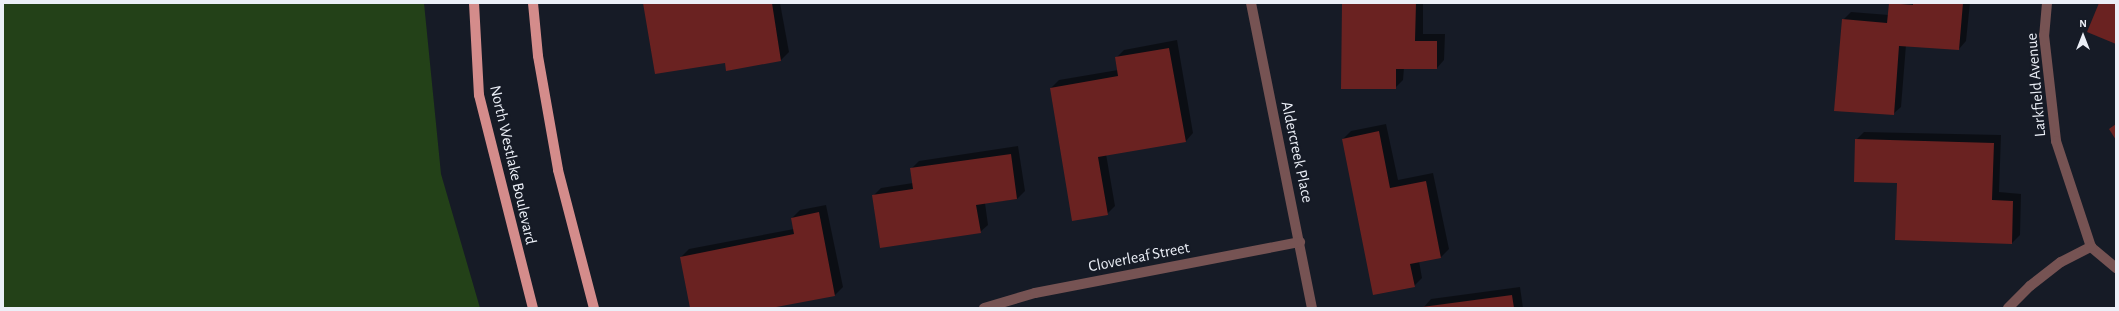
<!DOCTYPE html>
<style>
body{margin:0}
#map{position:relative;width:2119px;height:311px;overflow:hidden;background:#161b26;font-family:"Alegreya Sans",sans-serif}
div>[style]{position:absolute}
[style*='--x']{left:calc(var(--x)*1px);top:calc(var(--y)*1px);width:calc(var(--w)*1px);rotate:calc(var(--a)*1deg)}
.green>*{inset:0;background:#234118}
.shadow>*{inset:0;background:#0007}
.building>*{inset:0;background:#6a2221}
.minor>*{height:10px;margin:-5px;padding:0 5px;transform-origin:5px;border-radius:5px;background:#765353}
.major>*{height:10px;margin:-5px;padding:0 5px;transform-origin:5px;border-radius:5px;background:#d48c8b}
span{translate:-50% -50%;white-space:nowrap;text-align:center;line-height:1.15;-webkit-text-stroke:4px #161b26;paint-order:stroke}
.street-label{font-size:16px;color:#ebeff7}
.frame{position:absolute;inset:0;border:4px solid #ebeff7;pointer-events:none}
.north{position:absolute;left:2063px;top:16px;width:40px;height:40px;-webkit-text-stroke:3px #161b26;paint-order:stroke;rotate:0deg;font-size:11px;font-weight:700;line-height:16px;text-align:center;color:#ebeff7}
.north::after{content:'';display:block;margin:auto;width:14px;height:18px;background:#ebeff7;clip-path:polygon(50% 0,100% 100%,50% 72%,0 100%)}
</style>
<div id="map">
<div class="green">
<div style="clip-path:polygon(3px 3px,424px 3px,441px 174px,480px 308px,3px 308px)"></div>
</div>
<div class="shadow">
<div style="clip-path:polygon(644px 3px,780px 3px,789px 52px,781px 60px,726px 62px)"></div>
<div style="clip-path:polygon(1343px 3px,1423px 3px,1423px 34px,1445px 34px,1444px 60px,1437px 68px,1404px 68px,1403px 80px,1395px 88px)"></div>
<div style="clip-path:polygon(1890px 3px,1970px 3px,1966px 41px,1959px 49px,1906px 45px,1901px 107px,1893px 114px,1843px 20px,1851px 12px,1889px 15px)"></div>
<div style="clip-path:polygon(1177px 40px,1193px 133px,1186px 141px,1106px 154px,1115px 206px,1107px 214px,1051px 88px,1059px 80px,1118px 70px,1116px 58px,1124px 50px)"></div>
<div style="clip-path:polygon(1386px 124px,1398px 180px,1433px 173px,1449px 249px,1441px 257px,1419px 261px,1422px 278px,1414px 286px,1343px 139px,1351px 131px)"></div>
<div style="clip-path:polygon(1864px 132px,2001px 135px,1999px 192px,2021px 194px,2020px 235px,2012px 243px,1898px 182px,1856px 140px)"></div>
<div style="clip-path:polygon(1018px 146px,1025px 191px,1017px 199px,985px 203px,988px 225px,980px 232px,873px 196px,881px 188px,913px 183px,911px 169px,919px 161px)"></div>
<div style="clip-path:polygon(826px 205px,843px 287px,835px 295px,766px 308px,691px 308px,681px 257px,689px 249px,794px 229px,792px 218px,800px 210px)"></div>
<div style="clip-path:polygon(1520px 287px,1523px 308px,1423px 308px,1431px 299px)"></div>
</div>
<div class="building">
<div style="clip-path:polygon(643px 3px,772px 3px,781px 61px,726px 71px,725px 63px,655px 74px)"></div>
<div style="clip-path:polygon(1342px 3px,1416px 3px,1415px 41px,1437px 41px,1437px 69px,1396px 69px,1396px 89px,1341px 89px)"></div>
<div style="clip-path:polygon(1889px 3px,1913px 5px,1913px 3px,1963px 3px,1959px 50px,1899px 46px,1894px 115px,1834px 111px,1842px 19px,1887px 23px)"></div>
<div style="clip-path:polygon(2099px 3px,2116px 3px,2116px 44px,2087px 32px)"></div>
<div style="clip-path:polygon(1169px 48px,1186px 142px,1098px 157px,1108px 215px,1072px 221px,1050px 88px,1118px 76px,1115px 57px)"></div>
<div style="clip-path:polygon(2116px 124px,2116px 140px,2109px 129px)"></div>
<div style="clip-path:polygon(1379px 131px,1390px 188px,1426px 181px,1441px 258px,1410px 264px,1415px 287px,1373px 295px,1342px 139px)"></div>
<div style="clip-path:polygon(1855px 139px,1994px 143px,1992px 200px,2013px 201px,2012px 244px,1895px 240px,1897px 183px,1854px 182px)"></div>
<div style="clip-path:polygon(1011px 154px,1017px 199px,976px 205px,981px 233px,880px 248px,872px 195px,913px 189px,910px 168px)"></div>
<div style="clip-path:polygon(819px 212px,835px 296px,771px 308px,690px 308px,680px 257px,794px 234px,791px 218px)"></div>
<div style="clip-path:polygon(1512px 295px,1514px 308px,1422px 308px,1422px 307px)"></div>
</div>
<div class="minor">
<div style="--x:1251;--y:3;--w:311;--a:78.7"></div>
<div style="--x:2047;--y:3;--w:32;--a:95"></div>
<div style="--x:2044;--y:35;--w:107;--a:83.5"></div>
<div style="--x:2056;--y:141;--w:112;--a:71.7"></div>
<div style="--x:2091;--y:247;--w:33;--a:40"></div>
<div style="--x:984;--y:308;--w:53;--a:-16.4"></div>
<div style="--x:1035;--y:293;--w:270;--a:-10.9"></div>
<div style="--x:2008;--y:308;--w:31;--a:-45"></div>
<div style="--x:2030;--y:286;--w:39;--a:-38"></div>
<div style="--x:2061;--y:262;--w:34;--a:-27"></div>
</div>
<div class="major">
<div style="--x:474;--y:3;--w:92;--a:86.9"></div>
<div style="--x:479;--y:95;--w:220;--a:75.8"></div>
<div style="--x:533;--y:3;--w:53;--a:84.6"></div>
<div style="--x:538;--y:56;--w:116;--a:80"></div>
<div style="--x:558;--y:170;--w:143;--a:75.4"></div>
</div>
<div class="street-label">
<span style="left:2036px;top:85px;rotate:-95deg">Larkfield Avenue</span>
<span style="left:1297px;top:152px;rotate:78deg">Aldercreek Place</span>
<span style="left:513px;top:165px;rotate:77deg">North Westlake Boulevard</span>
<span style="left:1139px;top:257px;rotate:-11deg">Cloverleaf Street</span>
</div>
<div class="frame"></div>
<div class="north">N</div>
</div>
